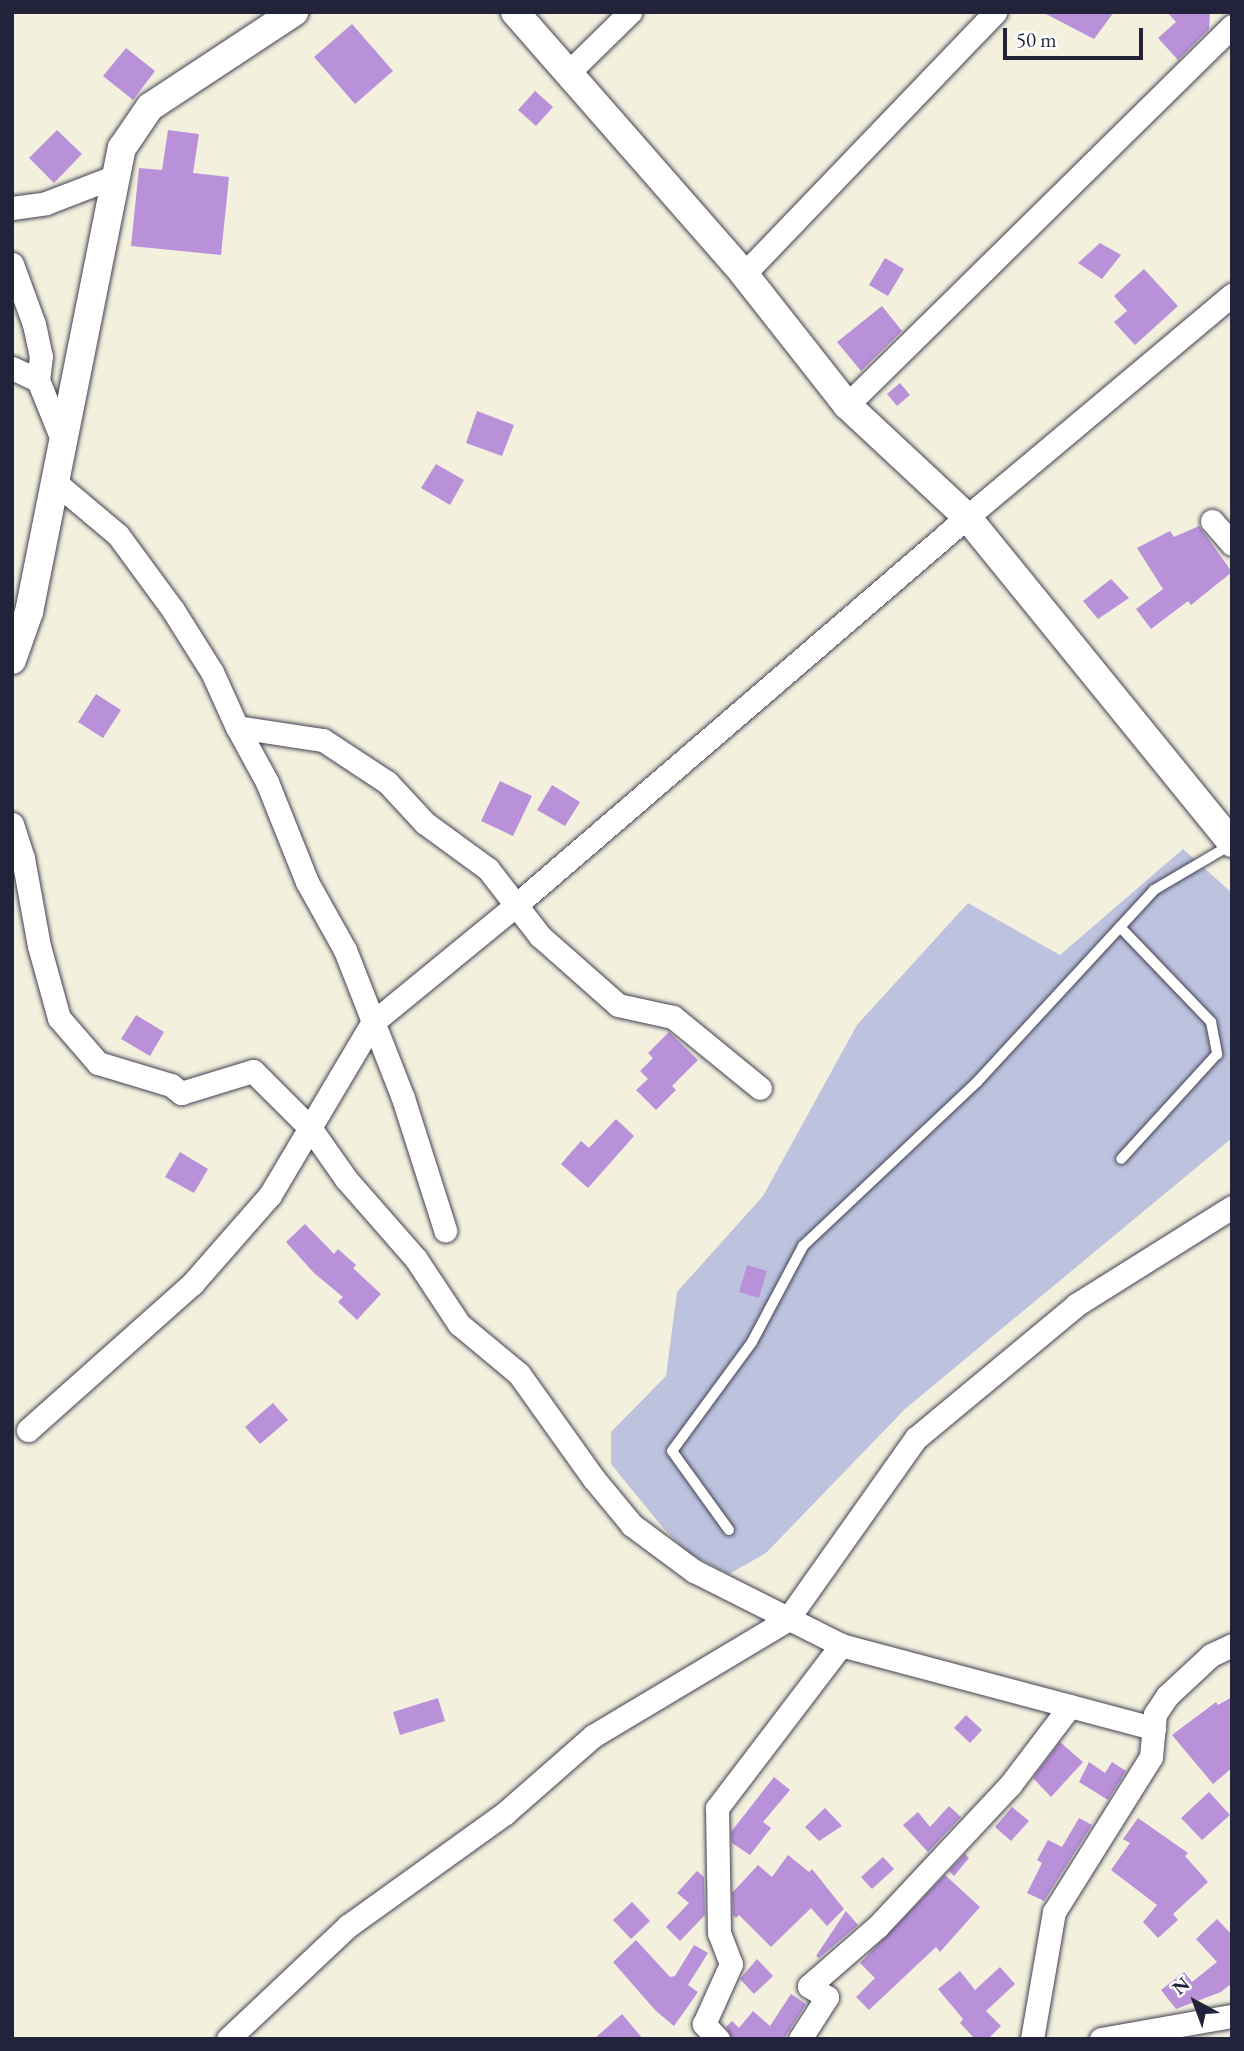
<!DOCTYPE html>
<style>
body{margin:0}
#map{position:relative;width:1244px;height:2051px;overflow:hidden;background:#f3f0de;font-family:"EB Garamond",serif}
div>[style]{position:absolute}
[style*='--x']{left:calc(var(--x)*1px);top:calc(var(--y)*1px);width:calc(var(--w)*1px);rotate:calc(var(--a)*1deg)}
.industrial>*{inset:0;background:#bdc3de}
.building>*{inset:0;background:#b991d9}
.roads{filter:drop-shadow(0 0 2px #414153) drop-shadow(0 0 2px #414153)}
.service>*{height:10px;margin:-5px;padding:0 5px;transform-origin:5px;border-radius:5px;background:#fff}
.minor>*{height:23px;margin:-11.5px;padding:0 11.5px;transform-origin:11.5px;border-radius:11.5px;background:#fff}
.tertiary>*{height:28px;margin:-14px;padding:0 14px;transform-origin:14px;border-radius:14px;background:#fff}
span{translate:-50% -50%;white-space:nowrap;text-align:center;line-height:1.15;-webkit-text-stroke:6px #fff;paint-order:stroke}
.frame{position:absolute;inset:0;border:14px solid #22223b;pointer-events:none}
.north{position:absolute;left:1160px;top:1967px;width:70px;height:70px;-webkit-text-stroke:5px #fff;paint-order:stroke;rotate:319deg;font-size:19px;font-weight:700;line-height:28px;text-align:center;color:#22223b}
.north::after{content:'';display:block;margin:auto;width:24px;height:32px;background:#22223b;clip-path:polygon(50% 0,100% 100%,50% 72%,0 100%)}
.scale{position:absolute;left:1003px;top:28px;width:140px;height:32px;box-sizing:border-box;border:4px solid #22223b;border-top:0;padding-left:9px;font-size:21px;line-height:24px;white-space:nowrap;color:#22223b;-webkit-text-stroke:5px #fff;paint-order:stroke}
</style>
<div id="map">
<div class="industrial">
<div style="clip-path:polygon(1183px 849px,1232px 893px,1232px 1138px,905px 1409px,766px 1553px,729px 1574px,688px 1553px,664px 1529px,611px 1464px,611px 1432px,666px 1376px,677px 1292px,763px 1196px,857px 1025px,968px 903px,1060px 955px)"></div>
</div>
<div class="building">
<div style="clip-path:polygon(1042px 12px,1114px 12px,1094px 39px)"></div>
<div style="clip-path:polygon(1167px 12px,1210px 12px,1209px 29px,1178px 60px,1158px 38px,1176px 22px)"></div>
<div style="clip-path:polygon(352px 24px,393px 71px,355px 104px,314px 57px)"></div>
<div style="clip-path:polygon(126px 48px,155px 71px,133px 100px,103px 76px)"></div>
<div style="clip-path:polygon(535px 91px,553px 107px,536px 126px,518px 110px)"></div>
<div style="clip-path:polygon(57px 130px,82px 154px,54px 183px,29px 158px)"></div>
<div style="clip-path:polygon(168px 130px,199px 134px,193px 173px,229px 177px,221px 255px,131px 246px,139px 168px,162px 170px)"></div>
<div style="clip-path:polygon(1100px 243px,1121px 255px,1102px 279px,1078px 263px)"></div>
<div style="clip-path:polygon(885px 258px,904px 269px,888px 296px,869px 285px)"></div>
<div style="clip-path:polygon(1144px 269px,1178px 306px,1135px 345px,1114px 322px,1127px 311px,1114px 296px)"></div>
<div style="clip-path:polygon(882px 306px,902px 331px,861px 371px,837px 342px)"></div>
<div style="clip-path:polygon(900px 383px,910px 395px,897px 406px,887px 394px)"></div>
<div style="clip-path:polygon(477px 411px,514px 425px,502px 456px,466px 443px)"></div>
<div style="clip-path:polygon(436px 464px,464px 480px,450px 505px,421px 488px)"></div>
<div style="clip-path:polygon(1199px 526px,1232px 572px,1191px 605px,1188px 601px,1151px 629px,1136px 609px,1163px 589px,1137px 548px,1170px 531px,1174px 537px)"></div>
<div style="clip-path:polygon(1111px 579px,1129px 598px,1098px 619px,1083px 601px)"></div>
<div style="clip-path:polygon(96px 694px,121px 710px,103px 738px,78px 722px)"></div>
<div style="clip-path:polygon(500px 781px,532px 796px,513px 836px,481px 821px)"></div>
<div style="clip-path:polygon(552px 785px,580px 802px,565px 826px,537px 810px)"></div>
<div style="clip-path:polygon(136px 1015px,164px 1032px,150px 1056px,121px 1039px)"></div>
<div style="clip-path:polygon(669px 1032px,698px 1060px,672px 1086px,676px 1090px,656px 1110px,636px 1090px,648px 1079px,640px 1071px,653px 1058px,648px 1053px)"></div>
<div style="clip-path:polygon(616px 1119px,634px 1136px,588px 1188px,561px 1164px,581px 1141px,589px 1148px)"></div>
<div style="clip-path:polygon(180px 1152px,208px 1169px,194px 1193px,165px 1177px)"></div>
<div style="clip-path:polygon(305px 1224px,334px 1254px,338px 1249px,356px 1265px,353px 1268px,381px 1294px,357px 1320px,338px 1302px,343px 1297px,314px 1273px,286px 1242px)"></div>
<div style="clip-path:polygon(747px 1265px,767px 1271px,759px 1298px,739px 1292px)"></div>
<div style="clip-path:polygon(273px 1403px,288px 1420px,260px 1444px,245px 1427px)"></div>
<div style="clip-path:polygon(1232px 1697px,1232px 1768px,1213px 1784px,1172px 1735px,1216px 1702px,1218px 1705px)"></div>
<div style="clip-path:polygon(438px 1698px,445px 1721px,400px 1735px,393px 1712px)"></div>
<div style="clip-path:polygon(966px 1715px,982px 1730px,970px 1743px,954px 1728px)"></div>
<div style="clip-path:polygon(1060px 1742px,1083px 1762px,1051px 1797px,1033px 1778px)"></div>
<div style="clip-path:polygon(1089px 1762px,1105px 1773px,1112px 1762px,1126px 1771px,1108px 1800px,1079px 1782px)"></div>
<div style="clip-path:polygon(774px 1777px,790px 1790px,763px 1822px,771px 1828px,750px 1855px,732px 1843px,731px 1832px)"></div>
<div style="clip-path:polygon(1209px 1792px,1230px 1815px,1202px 1840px,1181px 1818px)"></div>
<div style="clip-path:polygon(949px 1806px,961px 1817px,928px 1852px,903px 1825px,918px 1812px,930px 1827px)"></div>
<div style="clip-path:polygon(1012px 1807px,1029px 1821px,1011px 1841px,995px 1827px)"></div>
<div style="clip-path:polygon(825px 1808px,842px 1826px,819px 1841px,805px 1827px)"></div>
<div style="clip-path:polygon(1079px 1818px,1092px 1825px,1044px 1901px,1027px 1893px,1042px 1863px,1037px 1860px,1048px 1840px,1062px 1847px)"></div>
<div style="clip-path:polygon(1138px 1818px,1188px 1853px,1185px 1856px,1208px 1882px,1173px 1914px,1178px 1920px,1158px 1938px,1143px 1922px,1157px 1905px,1111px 1870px,1130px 1843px,1123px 1839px)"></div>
<div style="clip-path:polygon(965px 1854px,969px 1858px,954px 1876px,949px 1871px)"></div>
<div style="clip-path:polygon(788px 1855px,809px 1872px,812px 1869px,844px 1909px,827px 1926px,811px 1908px,771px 1947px,739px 1915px,736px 1918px,733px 1915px,732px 1893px,758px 1865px,772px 1877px)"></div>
<div style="clip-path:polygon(883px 1857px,894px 1869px,872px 1889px,861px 1877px)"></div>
<div style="clip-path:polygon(697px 1871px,704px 1877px,705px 1915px,680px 1941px,666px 1927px,689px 1903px,677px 1893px)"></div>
<div style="clip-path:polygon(945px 1875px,980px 1907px,940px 1952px,936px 1947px,869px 2010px,856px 1997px,875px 1978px,860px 1963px)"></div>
<div style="clip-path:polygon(632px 1902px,650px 1921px,631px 1939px,613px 1920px)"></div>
<div style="clip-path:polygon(846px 1911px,858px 1925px,819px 1958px,816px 1956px)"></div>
<div style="clip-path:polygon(1217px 1919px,1232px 1935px,1232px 1983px,1221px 1992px,1176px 2009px,1161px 1990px,1184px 1972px,1192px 1982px,1217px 1962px,1196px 1939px)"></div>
<div style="clip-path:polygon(636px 1940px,670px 1977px,675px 1976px,694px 1945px,708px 1953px,688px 1985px,698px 1992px,674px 2026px,656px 2011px,613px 1962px)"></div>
<div style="clip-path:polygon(757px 1959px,773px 1976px,754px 1994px,740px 1979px)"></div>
<div style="clip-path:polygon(1000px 1967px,1015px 1984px,986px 2011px,1001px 2026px,988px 2039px,975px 2039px,960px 2023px,963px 2019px,938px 1989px,960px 1971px,975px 1990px)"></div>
<div style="clip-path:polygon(791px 1994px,806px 2004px,784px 2039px,732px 2039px,726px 2027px,732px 2021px,739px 2028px,753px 2011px,770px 2026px)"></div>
<div style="clip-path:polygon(622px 2014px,643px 2039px,594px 2039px)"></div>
</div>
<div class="roads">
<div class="service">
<div style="--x:1120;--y:927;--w:132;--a:46.2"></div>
<div style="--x:1211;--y:1022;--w:33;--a:79"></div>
<div style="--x:1217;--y:1054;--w:142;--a:132.4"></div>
<div style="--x:729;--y:1530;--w:97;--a:-125.8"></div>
<div style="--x:672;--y:1451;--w:135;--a:-53.7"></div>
<div style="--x:752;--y:1342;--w:109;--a:-62"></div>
<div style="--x:803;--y:1246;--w:239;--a:-43.3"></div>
<div style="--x:977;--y:1082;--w:261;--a:-47.3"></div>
<div style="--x:1154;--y:890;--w:91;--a:-30.5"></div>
</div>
<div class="minor">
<div style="--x:568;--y:73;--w:87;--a:-44.5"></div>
<div style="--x:12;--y:208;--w:34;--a:-8"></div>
<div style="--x:46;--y:203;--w:75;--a:-21.1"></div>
<div style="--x:12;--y:264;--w:64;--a:69.9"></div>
<div style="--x:34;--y:324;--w:33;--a:78"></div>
<div style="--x:41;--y:356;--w:24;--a:97"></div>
<div style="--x:744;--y:274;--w:363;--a:-46.2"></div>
<div style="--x:12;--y:368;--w:29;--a:25"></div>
<div style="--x:38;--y:380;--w:67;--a:68"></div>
<div style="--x:847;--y:405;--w:540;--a:-44.55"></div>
<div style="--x:55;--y:482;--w:82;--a:40.1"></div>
<div style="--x:118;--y:535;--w:93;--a:53.7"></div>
<div style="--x:173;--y:610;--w:73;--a:57.8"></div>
<div style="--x:212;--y:672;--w:60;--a:65.6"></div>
<div style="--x:237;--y:727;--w:87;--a:8.6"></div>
<div style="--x:323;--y:740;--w:77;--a:33.3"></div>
<div style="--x:387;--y:782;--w:56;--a:47.2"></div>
<div style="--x:425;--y:823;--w:78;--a:36.1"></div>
<div style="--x:488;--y:869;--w:85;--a:52.2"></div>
<div style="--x:540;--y:936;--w:104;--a:41.5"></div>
<div style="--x:618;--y:1005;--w:56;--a:12.3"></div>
<div style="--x:673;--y:1017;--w:112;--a:39.2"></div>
<div style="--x:1212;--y:521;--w:30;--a:49"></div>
<div style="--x:237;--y:727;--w:63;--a:61.4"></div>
<div style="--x:267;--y:782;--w:108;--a:68.2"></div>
<div style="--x:307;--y:882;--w:78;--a:60.8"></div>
<div style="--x:345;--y:950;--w:159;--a:68.6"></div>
<div style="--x:403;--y:1098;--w:139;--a:72.3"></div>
<div style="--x:12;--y:824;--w:36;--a:72"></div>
<div style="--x:23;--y:858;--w:89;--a:79.7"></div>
<div style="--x:39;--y:946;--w:75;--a:74.5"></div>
<div style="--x:59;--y:1018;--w:60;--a:49.1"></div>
<div style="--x:98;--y:1063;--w:76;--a:16.8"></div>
<div style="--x:171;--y:1085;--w:13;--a:39"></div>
<div style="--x:181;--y:1093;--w:75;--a:-17"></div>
<div style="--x:253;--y:1071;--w:82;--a:45"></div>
<div style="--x:311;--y:1129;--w:61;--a:55"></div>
<div style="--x:346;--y:1179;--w:106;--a:48.8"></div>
<div style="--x:416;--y:1259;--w:78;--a:56.5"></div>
<div style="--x:459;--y:1324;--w:78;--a:39.8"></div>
<div style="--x:519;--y:1374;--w:129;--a:54.5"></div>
<div style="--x:594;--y:1479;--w:60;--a:50.4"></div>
<div style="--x:632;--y:1525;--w:77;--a:36.6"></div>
<div style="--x:694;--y:1571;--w:165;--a:26.7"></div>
<div style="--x:841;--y:1645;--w:324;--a:14.9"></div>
<div style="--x:28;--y:1430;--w:220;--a:-41.7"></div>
<div style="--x:192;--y:1284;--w:118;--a:-48.8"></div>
<div style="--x:270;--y:1195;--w:200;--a:-59.3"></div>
<div style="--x:372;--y:1023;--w:186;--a:-39.3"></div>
<div style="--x:516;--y:905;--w:595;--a:-40.71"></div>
<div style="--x:967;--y:517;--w:346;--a:-40"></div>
<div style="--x:228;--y:2039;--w:165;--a:-43.3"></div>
<div style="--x:348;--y:1926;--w:193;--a:-35.7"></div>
<div style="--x:505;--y:1813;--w:117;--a:-41.2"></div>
<div style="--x:593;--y:1736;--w:226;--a:-30.9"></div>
<div style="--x:787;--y:1620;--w:223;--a:-54.7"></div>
<div style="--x:916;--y:1438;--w:208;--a:-39.7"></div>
<div style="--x:1076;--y:1305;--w:184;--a:-32.1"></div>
<div style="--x:718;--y:2039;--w:21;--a:-133"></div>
<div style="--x:704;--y:2024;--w:66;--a:-65.8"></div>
<div style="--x:731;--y:1964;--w:33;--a:-111"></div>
<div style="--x:719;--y:1933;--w:125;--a:-90.9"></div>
<div style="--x:717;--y:1808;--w:205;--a:-52.7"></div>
<div style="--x:800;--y:2039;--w:50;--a:-57.3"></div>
<div style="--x:827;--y:1997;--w:21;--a:-149"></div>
<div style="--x:809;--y:1986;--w:91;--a:-41"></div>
<div style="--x:878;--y:1926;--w:193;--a:-46.9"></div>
<div style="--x:1010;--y:1785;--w:99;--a:-52.8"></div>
<div style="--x:1032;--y:2039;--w:129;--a:-80.2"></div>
<div style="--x:1054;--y:1912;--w:183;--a:-58"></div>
<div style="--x:1151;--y:1757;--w:43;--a:-84.7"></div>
<div style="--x:1155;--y:1714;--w:22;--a:-56"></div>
<div style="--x:1167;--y:1696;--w:60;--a:-43"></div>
<div style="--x:1211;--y:1655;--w:23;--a:-25"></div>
<div style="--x:1101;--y:2039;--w:133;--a:-10"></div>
</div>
<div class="tertiary">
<div style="--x:515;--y:12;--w:348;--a:48.8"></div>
<div style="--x:744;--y:274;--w:167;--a:51.8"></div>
<div style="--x:847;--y:405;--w:164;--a:43"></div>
<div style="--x:967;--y:517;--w:420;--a:50.9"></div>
<div style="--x:12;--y:660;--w:51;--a:-70.5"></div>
<div style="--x:29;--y:612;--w:473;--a:-78.7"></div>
<div style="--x:122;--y:148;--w:50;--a:-55.7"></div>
<div style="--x:150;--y:107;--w:173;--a:-33.4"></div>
</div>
</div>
<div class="frame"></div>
<div class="north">N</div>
<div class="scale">50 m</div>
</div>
